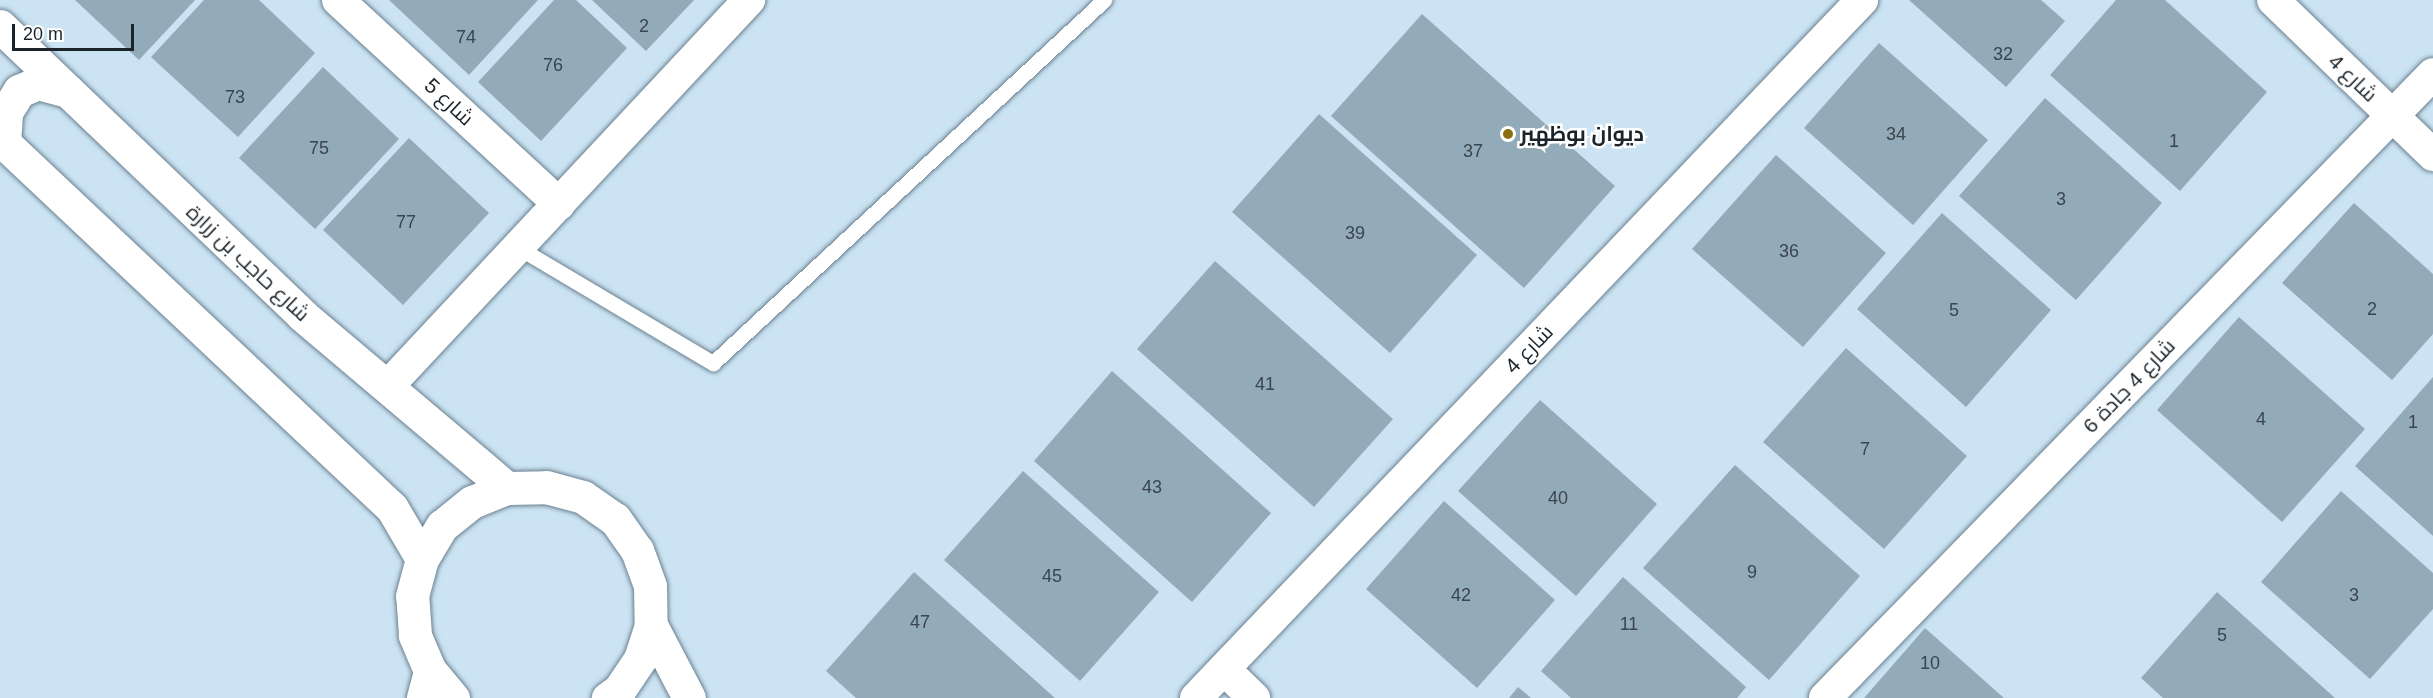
<!DOCTYPE html>
<meta charset="utf-8">
<style>
body{margin:0}
#map{position:relative;width:2433px;height:698px;overflow:hidden;background:#cbe3f3;font-family:Helvetica,Cairo,sans-serif}
div>[style]{position:absolute}
[style*='--x']{left:calc(var(--x)*1px);top:calc(var(--y)*1px);width:calc(var(--w)*1px);rotate:calc(var(--a)*1deg)}
.building>*{inset:0;background:#93aab9}
.roads{filter:drop-shadow(0 0 2px #6b8190) drop-shadow(0 0 2px #6b8190)}
.service>*{height:15px;margin:-7.5px;padding:0 7.5px;transform-origin:7.5px;border-radius:7.5px;background:#fff}
.minor>*{height:32px;margin:-16px;padding:0 16px;transform-origin:16px;border-radius:16px;background:#fff}
.tertiary>*{height:33px;margin:-16.5px;padding:0 16.5px;transform-origin:16.5px;border-radius:16.5px;background:#fff}
.dots>*{width:16px;height:16px;translate:-50% -50%;box-sizing:border-box;border:3px solid #fff;border-radius:50%}
span{translate:-50% -50%;white-space:nowrap;text-align:center;line-height:1.15;-webkit-text-stroke:5px #fff;paint-order:stroke}
.number-label{font-size:18px;color:#39464e}
.number-label span{-webkit-text-stroke-width:0}
.street-label{font-size:21px;color:#1b242a}
.poi-label{font-size:21px;color:#1b242a;font-weight:700}
.left{translate:0 -50%;text-align:left}
.scale{position:absolute;left:12px;top:24px;width:122px;height:27px;box-sizing:border-box;border:3px solid #1b242a;border-top:0;padding-left:8px;font-size:18px;line-height:21px;white-space:nowrap;color:#1b242a;-webkit-text-stroke:4px #fff;paint-order:stroke}
</style>
<div id="map">
<div class="building">
<div style="clip-path:polygon(75px 0,195px 0,139px 60px)"></div>
<div style="clip-path:polygon(204px 0,259px 0,315px 53px,238px 137px,151px 57px)"></div>
<div style="clip-path:polygon(389px 0,538px 0,469px 75px)"></div>
<div style="clip-path:polygon(554px 0,576px 0,627px 48px,541px 141px,478px 82px)"></div>
<div style="clip-path:polygon(592px 0,694px 0,646px 51px)"></div>
<div style="clip-path:polygon(1909px 0,2041px 0,2065px 21px,2006px 87px)"></div>
<div style="clip-path:polygon(2116px 0,2165px 0,2267px 92px,2180px 191px,2050px 75px)"></div>
<div style="clip-path:polygon(1422px 14px,1615px 186px,1524px 288px,1331px 116px)"></div>
<div style="clip-path:polygon(1879px 43px,1988px 140px,1913px 225px,1804px 128px)"></div>
<div style="clip-path:polygon(323px 67px,399px 139px,315px 229px,239px 158px)"></div>
<div style="clip-path:polygon(2045px 98px,2162px 203px,2076px 300px,1959px 196px)"></div>
<div style="clip-path:polygon(1319px 114px,1477px 255px,1390px 353px,1232px 212px)"></div>
<div style="clip-path:polygon(409px 138px,489px 213px,403px 305px,323px 230px)"></div>
<div style="clip-path:polygon(1776px 155px,1886px 253px,1803px 347px,1692px 249px)"></div>
<div style="clip-path:polygon(2354px 203px,2433px 274px,2433px 334px,2392px 380px,2282px 283px)"></div>
<div style="clip-path:polygon(1942px 213px,2051px 310px,1966px 407px,1857px 309px)"></div>
<div style="clip-path:polygon(1215px 261px,1393px 419px,1314px 507px,1137px 349px)"></div>
<div style="clip-path:polygon(2239px 317px,2365px 429px,2282px 522px,2157px 410px)"></div>
<div style="clip-path:polygon(1846px 348px,1967px 456px,1884px 549px,1763px 442px)"></div>
<div style="clip-path:polygon(1112px 371px,1271px 513px,1192px 602px,1034px 461px)"></div>
<div style="clip-path:polygon(2433px 377px,2433px 536px,2355px 466px)"></div>
<div style="clip-path:polygon(1540px 400px,1657px 504px,1576px 596px,1458px 491px)"></div>
<div style="clip-path:polygon(1735px 465px,1860px 576px,1769px 680px,1643px 568px)"></div>
<div style="clip-path:polygon(1023px 471px,1159px 592px,1080px 681px,944px 560px)"></div>
<div style="clip-path:polygon(2341px 491px,2433px 573px,2433px 609px,2370px 679px,2261px 582px)"></div>
<div style="clip-path:polygon(1444px 501px,1555px 600px,1477px 688px,1366px 589px)"></div>
<div style="clip-path:polygon(914px 572px,1055px 698px,856px 698px,826px 671px)"></div>
<div style="clip-path:polygon(1623px 577px,1746px 687px,1737px 698px,1571px 698px,1541px 671px)"></div>
<div style="clip-path:polygon(2217px 592px,2335px 698px,2163px 698px,2141px 678px)"></div>
<div style="clip-path:polygon(1925px 628px,2004px 698px,1864px 698px)"></div>
<div style="clip-path:polygon(1518px 687px,1531px 698px,1509px 698px)"></div>
</div>
<div class="roads">
<div class="service">
<div style="--x:519;--y:248;--w:226;--a:30.7"></div>
<div style="--x:713;--y:363;--w:534;--a:-42.87"></div>
</div>
<div class="minor">
<div style="--x:338;--y:0;--w:301;--a:42.7"></div>
<div style="--x:2273;--y:0;--w:223;--a:44.1"></div>
<div style="--x:388;--y:386;--w:529;--a:-46.92"></div>
<div style="--x:1224;--y:669;--w:42;--a:44"></div>
<div style="--x:423;--y:698;--w:28;--a:-75"></div>
<div style="--x:1196;--y:698;--w:965;--a:-46.34"></div>
<div style="--x:1825;--y:698;--w:871;--a:-45.74"></div>
</div>
<div class="tertiary">
<div style="--x:0;--y:26;--w:418;--a:43.7"></div>
<div style="--x:302;--y:315;--w:268;--a:40.2"></div>
<div style="--x:0;--y:139;--w:538;--a:43.27"></div>
<div style="--x:392;--y:508;--w:59;--a:59.5"></div>
<div style="--x:4;--y:143;--w:31;--a:-86"></div>
<div style="--x:6;--y:112;--w:25;--a:-58"></div>
<div style="--x:19;--y:91;--w:21;--a:-23"></div>
<div style="--x:38;--y:83;--w:31;--a:15"></div>
<div style="--x:651;--y:625;--w:82;--a:62.5"></div>
<div style="--x:453;--y:698;--w:35;--a:-130"></div>
<div style="--x:430;--y:671;--w:39;--a:-113"></div>
<div style="--x:415;--y:635;--w:39;--a:-94"></div>
<div style="--x:412;--y:596;--w:38;--a:-75"></div>
<div style="--x:422;--y:559;--w:39;--a:-59"></div>
<div style="--x:442;--y:526;--w:38;--a:-39"></div>
<div style="--x:472;--y:502;--w:38;--a:-22"></div>
<div style="--x:507;--y:488;--w:39;--a:-1"></div>
<div style="--x:546;--y:487;--w:38;--a:15"></div>
<div style="--x:583;--y:497;--w:39;--a:35"></div>
<div style="--x:615;--y:519;--w:38;--a:55"></div>
<div style="--x:637;--y:550;--w:38;--a:70"></div>
<div style="--x:650;--y:586;--w:39;--a:89"></div>
<div style="--x:651;--y:625;--w:36;--a:108"></div>
<div style="--x:640;--y:659;--w:37;--a:124"></div>
<div style="--x:619;--y:690;--w:14;--a:144"></div>
</div>
</div>
<div class="dots">
<div style="left:1508px;top:134px;background:#8c6d0f"></div>
</div>
<div class="number-label">
<span style="left:644px;top:26px">2</span>
<span style="left:466px;top:37px">74</span>
<span style="left:2003px;top:54px">32</span>
<span style="left:553px;top:65px">76</span>
<span style="left:235px;top:97px">73</span>
<span style="left:1896px;top:134px">34</span>
<span style="left:2174px;top:141px">1</span>
<span style="left:319px;top:148px">75</span>
<span style="left:1473px;top:151px">37</span>
<span style="left:2061px;top:199px">3</span>
<span style="left:406px;top:222px">77</span>
<span style="left:1355px;top:233px">39</span>
<span style="left:1789px;top:251px">36</span>
<span style="left:2372px;top:309px">2</span>
<span style="left:1954px;top:310px">5</span>
<span style="left:1265px;top:384px">41</span>
<span style="left:2261px;top:419px">4</span>
<span style="left:2413px;top:422px">1</span>
<span style="left:1865px;top:449px">7</span>
<span style="left:1152px;top:487px">43</span>
<span style="left:1558px;top:498px">40</span>
<span style="left:1752px;top:572px">9</span>
<span style="left:1052px;top:576px">45</span>
<span style="left:1461px;top:595px">42</span>
<span style="left:2354px;top:595px">3</span>
<span style="left:920px;top:622px">47</span>
<span style="left:1629px;top:624px">11</span>
<span style="left:2222px;top:635px">5</span>
<span style="left:1930px;top:663px">10</span>
</div>
<div class="street-label">
<span style="left:2353px;top:78px;rotate:44deg">شارع 4</span>
<span style="left:449px;top:102px;rotate:43deg">شارع 5</span>
<span style="left:248px;top:263px;rotate:43deg">شارع حاجب بن زرارة</span>
<span style="left:1529px;top:349px;rotate:-46deg">شارع 4</span>
<span style="left:2129px;top:386px;rotate:-46deg">شارع 4 جادة 6</span>
</div>
<div class="poi-label">
<span class="left" style="left:1520px;top:134px">ديوان بوظهير</span>
</div>
<div class="scale">20 m</div>
</div>
